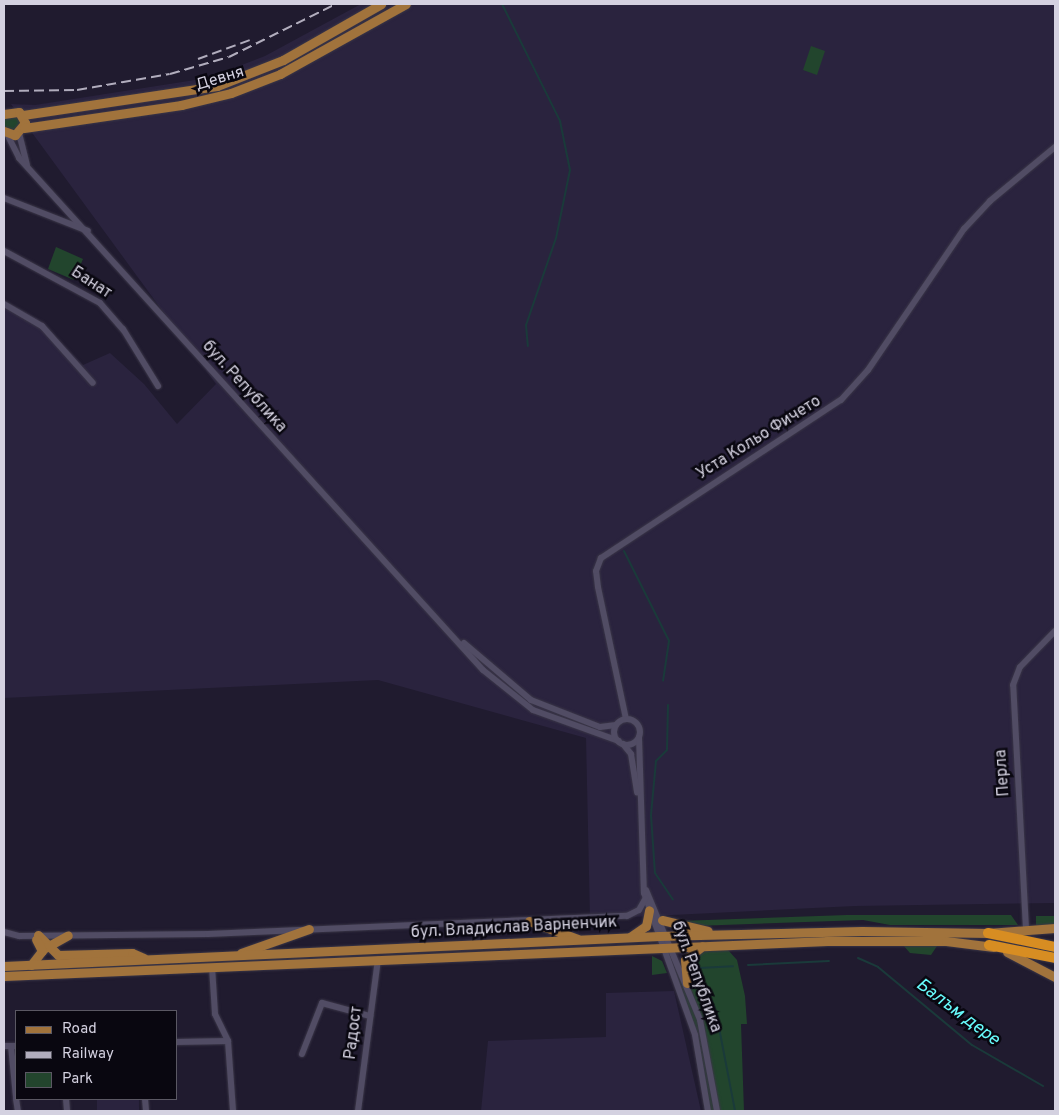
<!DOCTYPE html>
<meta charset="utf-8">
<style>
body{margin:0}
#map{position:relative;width:1059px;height:1115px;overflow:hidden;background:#201b2f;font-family:Overpass,sans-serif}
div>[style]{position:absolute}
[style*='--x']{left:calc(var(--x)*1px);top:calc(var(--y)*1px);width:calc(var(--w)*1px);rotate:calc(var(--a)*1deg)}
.built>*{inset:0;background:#2a233e}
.green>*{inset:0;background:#22452d}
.stream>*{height:2px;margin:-1px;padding:0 1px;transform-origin:1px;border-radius:1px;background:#1a3a3a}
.roads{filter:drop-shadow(0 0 1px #3a3647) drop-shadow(0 0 1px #3a3647)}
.minor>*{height:6px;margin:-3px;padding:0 3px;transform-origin:3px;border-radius:3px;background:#514c64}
.minor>.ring{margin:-3px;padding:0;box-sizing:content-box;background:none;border:6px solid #514c64;border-radius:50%}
.major>*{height:9px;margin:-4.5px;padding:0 4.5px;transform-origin:4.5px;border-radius:4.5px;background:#a1733c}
.highway>*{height:10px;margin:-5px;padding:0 5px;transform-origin:5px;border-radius:5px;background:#d78d22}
.rail>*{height:2px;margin-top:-1px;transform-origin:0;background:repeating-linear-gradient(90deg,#b1adbd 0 10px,transparent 0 15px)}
span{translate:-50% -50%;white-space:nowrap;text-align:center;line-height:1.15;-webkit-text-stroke:5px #090710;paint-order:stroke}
.street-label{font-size:16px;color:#d4d1e0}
.water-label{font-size:18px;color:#67fbfc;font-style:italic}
.frame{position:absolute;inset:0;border:5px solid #d4d1e0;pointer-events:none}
.legend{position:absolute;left:15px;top:1010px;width:162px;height:90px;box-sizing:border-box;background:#090710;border:1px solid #5a5863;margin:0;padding:6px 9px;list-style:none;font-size:15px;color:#d4d1e0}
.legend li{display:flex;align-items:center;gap:10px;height:25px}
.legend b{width:25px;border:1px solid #5a5863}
</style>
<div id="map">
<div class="built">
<div style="clip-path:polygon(361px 4px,1055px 4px,1055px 903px,855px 906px,590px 919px,586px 738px,378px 680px,4px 698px,4px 300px,38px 319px,83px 365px,110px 353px,144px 384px,177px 424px,216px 384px,11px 104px,35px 105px,208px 78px,265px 56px)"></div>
<div style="clip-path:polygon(674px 991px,701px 1111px,481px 1111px,488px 1041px,606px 1037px,606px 993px)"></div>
<div style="clip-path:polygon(97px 1099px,139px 1099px,139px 1111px,97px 1111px)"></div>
</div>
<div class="green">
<div style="clip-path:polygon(811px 46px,825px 51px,817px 75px,803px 70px)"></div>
<div style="clip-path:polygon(17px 115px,21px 123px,16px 131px,5px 128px,5px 118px)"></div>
<div style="clip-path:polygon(56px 247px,83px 259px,74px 280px,48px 269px)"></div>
<div style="clip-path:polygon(847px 915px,1011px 915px,1018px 925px,890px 925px,863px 920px,695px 926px,679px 921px)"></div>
<div style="clip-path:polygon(1036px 916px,1055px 916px,1055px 925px,1036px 925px)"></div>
<div style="clip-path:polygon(903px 945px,934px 944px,937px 946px,931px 955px,910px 953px)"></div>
<div style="clip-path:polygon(713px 946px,728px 950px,737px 960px,745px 996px,747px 1024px,741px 1024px,744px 1111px,708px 1111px,695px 1035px,669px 960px,677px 957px,686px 980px,690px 953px)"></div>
<div style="clip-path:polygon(652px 956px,662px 961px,667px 973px,652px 975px)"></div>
</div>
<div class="stream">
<div style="--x:502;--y:4;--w:131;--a:63.6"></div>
<div style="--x:560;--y:121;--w:50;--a:78.5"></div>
<div style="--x:570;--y:170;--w:69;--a:101.6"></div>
<div style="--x:556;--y:238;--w:92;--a:109"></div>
<div style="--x:526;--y:325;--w:21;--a:85"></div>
<div style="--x:624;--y:551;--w:101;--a:63.4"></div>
<div style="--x:669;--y:641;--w:40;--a:98.5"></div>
<div style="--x:668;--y:705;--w:45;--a:91.3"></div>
<div style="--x:667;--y:750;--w:16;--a:135"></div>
<div style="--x:656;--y:761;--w:54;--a:95.3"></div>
<div style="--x:651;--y:815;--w:58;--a:86.1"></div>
<div style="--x:655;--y:873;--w:32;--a:56"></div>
<div style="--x:858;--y:958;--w:22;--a:24"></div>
<div style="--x:878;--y:967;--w:122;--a:39.7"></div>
<div style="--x:972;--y:1045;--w:82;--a:30"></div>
<div style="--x:695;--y:960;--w:56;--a:68"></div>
<div style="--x:716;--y:1012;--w:101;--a:79.1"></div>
<div style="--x:748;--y:965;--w:81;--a:-2.8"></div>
<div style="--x:699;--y:968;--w:34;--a:-3"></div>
</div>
<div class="roads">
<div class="minor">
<div style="--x:19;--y:133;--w:33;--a:76"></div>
<div style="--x:7;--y:134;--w:27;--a:63"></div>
<div style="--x:19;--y:158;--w:691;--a:47.82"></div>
<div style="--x:483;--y:670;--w:64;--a:38.7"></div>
<div style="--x:533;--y:710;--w:91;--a:19.8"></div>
<div style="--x:4;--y:198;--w:90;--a:21.4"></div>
<div style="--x:4;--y:251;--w:109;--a:28.4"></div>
<div style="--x:100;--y:303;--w:35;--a:49"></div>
<div style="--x:123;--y:329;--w:67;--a:58.4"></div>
<div style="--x:4;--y:304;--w:44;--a:30.1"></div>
<div style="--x:42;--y:326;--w:76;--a:48.2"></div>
<div style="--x:464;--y:643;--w:88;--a:40.4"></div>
<div style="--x:531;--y:700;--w:74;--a:21.4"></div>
<div style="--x:600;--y:727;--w:16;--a:-7"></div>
<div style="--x:626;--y:719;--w:135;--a:-102"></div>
<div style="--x:598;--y:587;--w:16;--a:-97"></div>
<div style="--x:596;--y:571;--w:14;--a:-69"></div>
<div style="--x:601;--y:558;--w:287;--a:-33.4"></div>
<div style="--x:841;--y:400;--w:40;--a:-48"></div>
<div style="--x:868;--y:370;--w:171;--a:-55.8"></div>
<div style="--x:964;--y:229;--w:38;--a:-47"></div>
<div style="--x:990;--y:201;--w:85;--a:-39.7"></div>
<div class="ring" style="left:614px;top:719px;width:20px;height:20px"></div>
<div style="--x:639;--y:737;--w:156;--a:88.2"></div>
<div style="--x:644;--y:893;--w:151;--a:70.2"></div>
<div style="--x:695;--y:1035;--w:77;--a:80.3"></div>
<div style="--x:623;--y:744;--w:13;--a:51"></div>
<div style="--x:631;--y:754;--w:39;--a:81"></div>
<div style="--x:646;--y:890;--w:141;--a:67.4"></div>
<div style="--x:700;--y:1020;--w:93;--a:79.4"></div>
<div style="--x:1026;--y:929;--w:244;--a:-93"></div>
<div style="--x:1013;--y:685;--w:19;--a:-69"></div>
<div style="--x:1020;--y:667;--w:50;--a:-45.8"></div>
<div style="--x:4;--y:932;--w:16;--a:15"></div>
<div style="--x:19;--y:936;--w:189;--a:-0.6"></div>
<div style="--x:208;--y:934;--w:419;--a:-2.5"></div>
<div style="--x:627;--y:916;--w:13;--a:-27"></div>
<div style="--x:639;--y:910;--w:13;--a:-61"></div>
<div style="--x:212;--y:967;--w:47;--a:86.3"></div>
<div style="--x:215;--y:1014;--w:30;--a:64"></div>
<div style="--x:228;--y:1041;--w:70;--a:85.9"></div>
<div style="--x:176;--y:1042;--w:52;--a:-1.1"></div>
<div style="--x:4;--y:1046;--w:12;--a:0"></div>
<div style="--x:11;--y:1046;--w:51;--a:84.4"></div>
<div style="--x:302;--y:1054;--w:55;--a:-68.6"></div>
<div style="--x:322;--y:1003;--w:50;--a:15.2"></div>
<div style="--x:16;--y:1099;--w:12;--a:81"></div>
<div style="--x:66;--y:1099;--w:12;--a:85"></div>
<div style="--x:145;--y:1099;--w:12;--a:85"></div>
<div style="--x:358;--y:1111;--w:153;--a:-82.5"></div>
</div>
<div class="major">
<div style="--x:4;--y:114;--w:15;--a:-8"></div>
<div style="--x:19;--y:112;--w:13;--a:61"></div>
<div style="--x:25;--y:123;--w:16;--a:130"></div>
<div style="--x:15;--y:135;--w:12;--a:-160"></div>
<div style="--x:23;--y:115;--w:196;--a:-8.5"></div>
<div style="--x:217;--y:86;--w:71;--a:-21.5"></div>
<div style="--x:283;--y:60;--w:113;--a:-29.7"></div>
<div style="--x:24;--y:128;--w:159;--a:-8.3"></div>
<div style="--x:181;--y:105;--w:51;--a:-13.5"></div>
<div style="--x:231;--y:93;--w:53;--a:-21.2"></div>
<div style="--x:280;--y:74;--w:144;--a:-29.1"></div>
<div style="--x:662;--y:920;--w:47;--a:13.4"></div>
<div style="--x:529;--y:921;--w:52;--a:20.2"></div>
<div style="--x:38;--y:935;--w:28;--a:45"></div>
<div style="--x:58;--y:955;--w:74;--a:-1.5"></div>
<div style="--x:132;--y:953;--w:13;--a:23"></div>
<div style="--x:630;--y:937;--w:19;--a:-35"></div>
<div style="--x:646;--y:926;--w:16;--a:-79"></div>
<div style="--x:45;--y:948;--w:26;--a:-29"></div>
<div style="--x:1007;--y:952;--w:54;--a:27.5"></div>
<div style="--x:241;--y:953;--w:72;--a:-19.4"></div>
<div style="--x:31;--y:965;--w:18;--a:-52"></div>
<div style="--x:42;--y:951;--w:13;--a:-117"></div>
<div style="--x:4;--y:966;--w:656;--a:-2.62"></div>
<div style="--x:659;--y:936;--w:203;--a:-1.4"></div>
<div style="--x:862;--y:931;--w:126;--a:0.9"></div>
<div style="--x:988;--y:933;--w:67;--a:-4.3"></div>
<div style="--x:4;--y:976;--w:824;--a:-2.44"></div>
<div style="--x:827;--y:941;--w:119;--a:0"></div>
<div style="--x:946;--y:941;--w:48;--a:7.1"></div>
<div style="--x:687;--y:983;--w:23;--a:-95"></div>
<div style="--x:685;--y:960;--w:22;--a:-39"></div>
</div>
<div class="highway">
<div style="--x:988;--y:933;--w:68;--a:11.8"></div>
<div style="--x:989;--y:945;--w:67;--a:11.1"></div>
</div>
</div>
<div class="rail">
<div style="--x:198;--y:59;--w:55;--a:-20.1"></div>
<div style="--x:4;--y:91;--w:73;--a:-0.8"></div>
<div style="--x:77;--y:90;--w:94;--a:-9.8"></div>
<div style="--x:170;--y:74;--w:61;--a:-16.1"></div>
<div style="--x:229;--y:57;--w:119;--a:-26.4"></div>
</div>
<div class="street-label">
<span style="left:220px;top:79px;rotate:-17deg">Девня</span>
<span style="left:91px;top:283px;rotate:33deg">Банат</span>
<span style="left:244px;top:387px;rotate:48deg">бул. Република</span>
<span style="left:759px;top:438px;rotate:-32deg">Уста Кольо Фичето</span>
<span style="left:1003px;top:773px;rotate:-94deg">Перла</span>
<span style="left:514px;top:928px;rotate:-3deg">бул. Владислав Варненчик</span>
<span style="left:696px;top:977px;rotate:70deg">бул. Република</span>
<span style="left:354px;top:1033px;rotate:-83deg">Радост</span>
</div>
<div class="water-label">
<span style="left:957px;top:1013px;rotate:37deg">Балъм дере</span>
</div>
<div class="frame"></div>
<ul class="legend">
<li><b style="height:6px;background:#a1733c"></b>Road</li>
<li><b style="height:6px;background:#b1adbd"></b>Railway</li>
<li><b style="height:14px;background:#22452d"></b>Park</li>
</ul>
</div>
